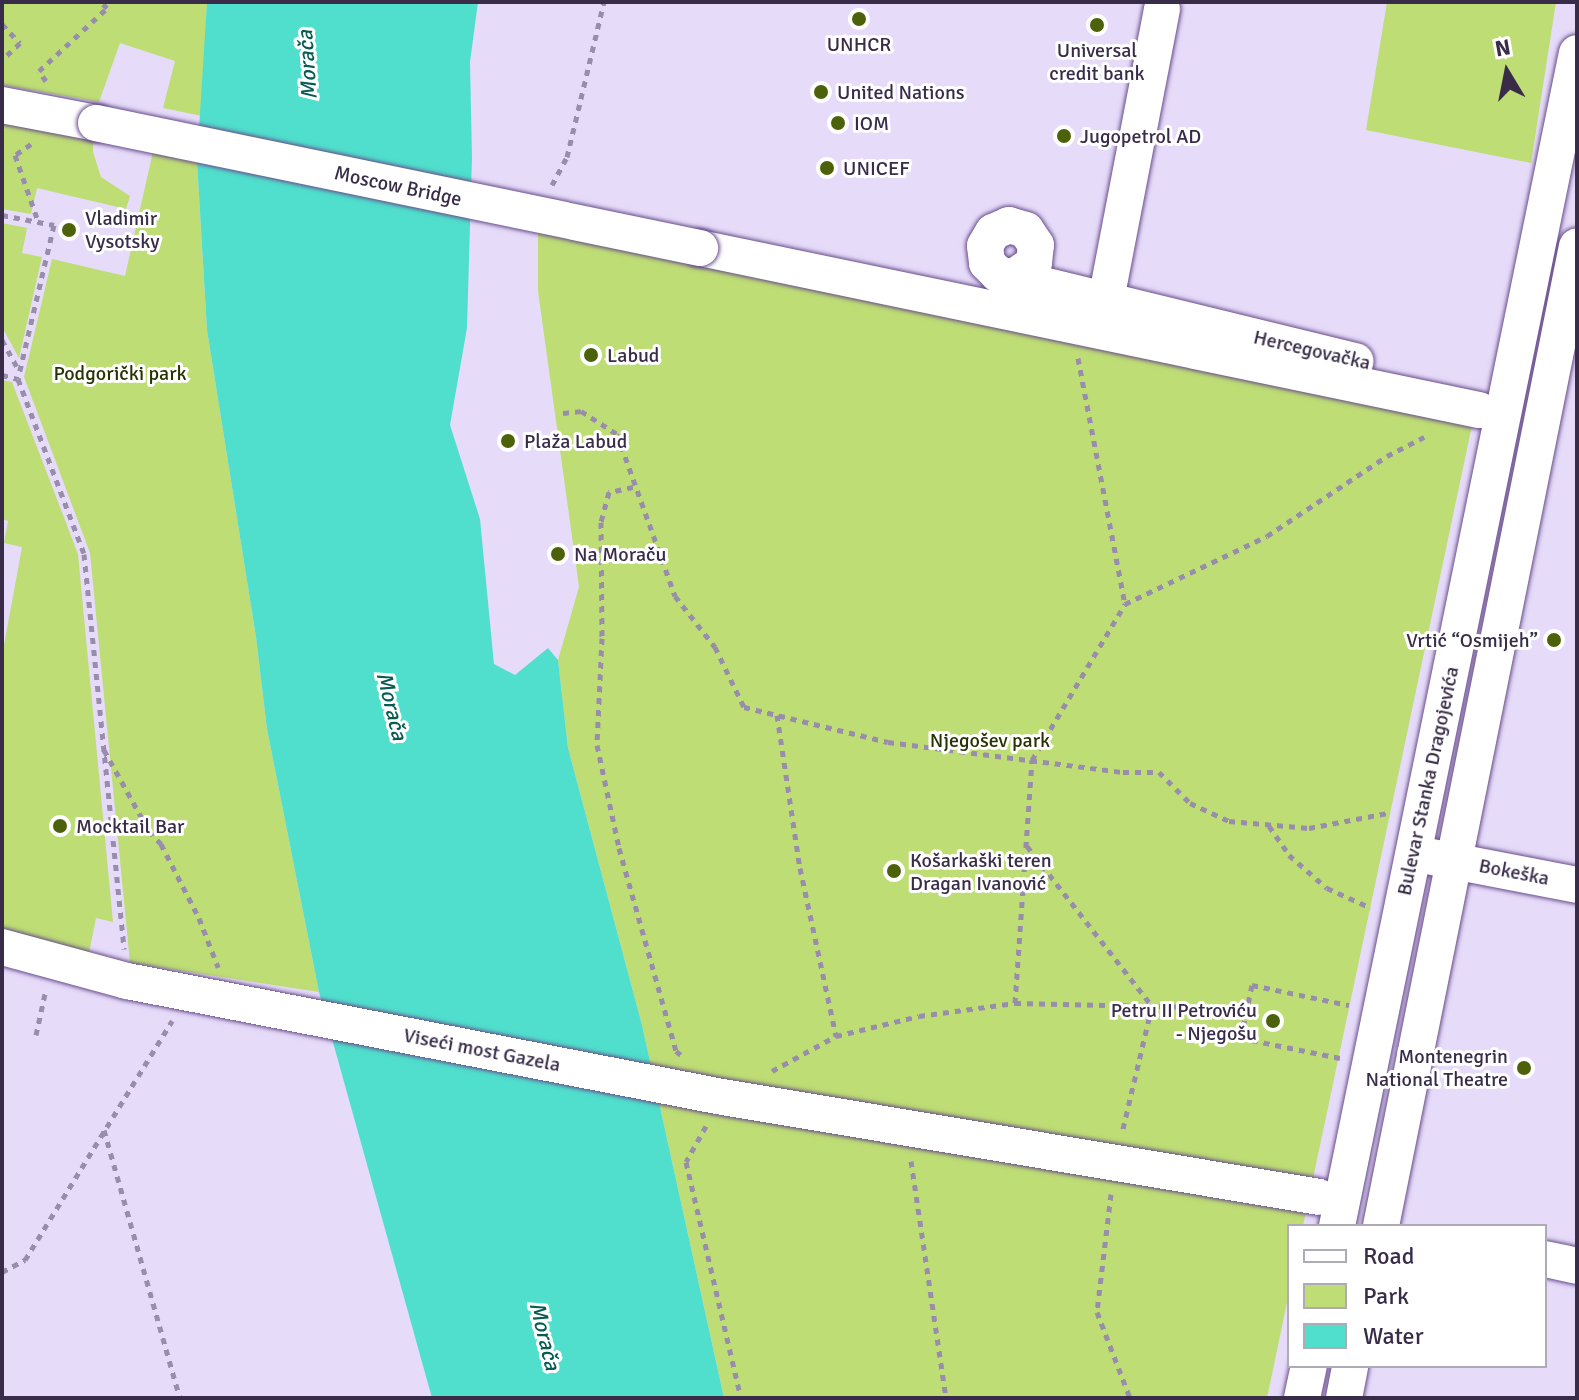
<!DOCTYPE html>
<meta charset="utf-8">
<style>
body{margin:0}
#map{position:relative;width:1579px;height:1400px;overflow:hidden;background:#e6dbf9;font-family:Signika,sans-serif}
div>[style]{position:absolute}
[style*='--x']{left:calc(var(--x)*1px);top:calc(var(--y)*1px);width:calc(var(--w)*1px);rotate:calc(var(--a)*1deg)}
.green>*{inset:0;background:#bedd75}
.water>*{inset:0;background:#50dfcd}
.path>*{height:5px;margin-top:-2.5px;transform-origin:0;background:repeating-linear-gradient(90deg,#988daa 0 6px,transparent 0 12px)}
.roads{filter:drop-shadow(0 0 2px #684c8c) drop-shadow(0 0 2px #684c8c)}
.minor>*{height:36px;margin:-18px;padding:0 18px;transform-origin:18px;border-radius:18px;background:#fff}
.bridges{filter:drop-shadow(0 0 2px #684c8c) drop-shadow(0 0 2px #684c8c)}
.minor-bridge>*{height:36px;margin:-18px;padding:0 18px;transform-origin:18px;border-radius:18px;background:#fff}
.dots>*{width:22px;height:22px;translate:-50% -50%;box-sizing:border-box;border:4px solid #fff;border-radius:50%}
span{translate:-50% -50%;white-space:nowrap;text-align:center;line-height:1.15;-webkit-text-stroke:6px #fff;paint-order:stroke}
.poi-label{font-size:20px;color:#382c49}
.left{translate:0 -50%;text-align:left}
.right{translate:-100% -50%;text-align:right}
.street-label{font-size:20px;color:#382c49}
.park-label{font-size:20px;color:#273300}
.water-label{font-size:22px;color:#065c53;font-style:italic}
.frame{position:absolute;inset:0;border:4px solid #382c49;pointer-events:none}
.legend{position:absolute;left:1287px;top:1224px;width:260px;height:144px;box-sizing:border-box;background:#fff;border:2px solid #afabb6;margin:0;padding:10px 14px;list-style:none;font-size:24px;color:#382c49}
.legend li{display:flex;align-items:center;gap:16px;height:40px}
.legend b{width:40px;border:2px solid #afabb6}
.north{position:absolute;left:1467px;top:32px;width:80px;height:80px;-webkit-text-stroke:6px #fff;paint-order:stroke;rotate:350deg;font-size:22px;font-weight:700;line-height:32px;text-align:center;color:#382c49}
.north::after{content:'';display:block;margin:auto;width:28px;height:36px;background:#382c49;clip-path:polygon(50% 0,100% 100%,50% 72%,0 100%)}
</style>
<div id="map">
<div class="green">
<div style="clip-path:polygon(2px 2px,207px 2px,202px 116px,163px 108px,175px 61px,120px 43px,99px 102px,2px 85px)"></div>
<div style="clip-path:polygon(1387px 2px,1556px 2px,1531px 163px,1366px 130px)"></div>
<div style="clip-path:polygon(2px 106px,93px 131px,93px 152px,101px 177px,130px 196px,126px 209px,37px 188px,31px 214px,2px 209px)"></div>
<div style="clip-path:polygon(154px 147px,197px 161px,207px 330px,256px 637px,267px 729px,319px 992px,130px 963px,90px 553px,24px 377px,52px 259px,125px 276px)"></div>
<div style="clip-path:polygon(2px 223px,27px 228px,22px 253px,42px 257px,19px 358px,2px 327px)"></div>
<div style="clip-path:polygon(538px 232px,1474px 416px,1303px 1226px,1289px 1226px,1289px 1293px,1267px 1398px,724px 1398px,642px 1025px,568px 748px,558px 660px,579px 587px,538px 291px)"></div>
<div style="clip-path:polygon(2px 380px,12px 382px,78px 554px,113px 922px,96px 918px,89px 953px,2px 929px,2px 656px,22px 547px,4px 543px,8px 521px,2px 519px)"></div>
</div>
<div class="water">
<div style="clip-path:polygon(207px 2px,478px 2px,470px 62px,472px 158px,467px 328px,450px 425px,480px 519px,494px 664px,515px 675px,548px 648px,558px 660px,568px 748px,642px 1025px,724px 1398px,432px 1398px,319px 992px,267px 729px,256px 637px,207px 330px,197px 161px)"></div>
</div>
<div class="path">
<div style="--x:2;--y:24;--w:26;--a:47"></div>
<div style="--x:20;--y:43;--w:25;--a:137"></div>
<div style="--x:46;--y:81;--w:12;--a:-125"></div>
<div style="--x:39;--y:71;--w:93;--a:-42.8"></div>
<div style="--x:107;--y:8;--w:8;--a:-135"></div>
<div style="--x:31;--y:144;--w:19;--a:145"></div>
<div style="--x:15;--y:155;--w:70;--a:70.8"></div>
<div style="--x:552;--y:185;--w:32;--a:-62"></div>
<div style="--x:567;--y:157;--w:159;--a:-76.6"></div>
<div style="--x:2;--y:215;--w:53;--a:10.9"></div>
<div style="--x:54;--y:225;--w:158;--a:103.2"></div>
<div style="--x:18;--y:379;--w:187;--a:69.3"></div>
<div style="--x:84;--y:554;--w:397;--a:84.2"></div>
<div style="--x:2;--y:340;--w:35;--a:61"></div>
<div style="--x:1078;--y:358;--w:250;--a:79.2"></div>
<div style="--x:2;--y:375;--w:16;--a:14"></div>
<div style="--x:563;--y:413;--w:18;--a:-6"></div>
<div style="--x:581;--y:411;--w:43;--a:32.6"></div>
<div style="--x:617;--y:434;--w:172;--a:70.3"></div>
<div style="--x:675;--y:596;--w:65;--a:51.9"></div>
<div style="--x:715;--y:647;--w:67;--a:64.2"></div>
<div style="--x:744;--y:707;--w:148;--a:13.7"></div>
<div style="--x:888;--y:742;--w:237;--a:7.3"></div>
<div style="--x:1123;--y:772;--w:36;--a:0"></div>
<div style="--x:1159;--y:772;--w:44;--a:45"></div>
<div style="--x:1190;--y:803;--w:43;--a:24.8"></div>
<div style="--x:1229;--y:821;--w:80;--a:5"></div>
<div style="--x:1309;--y:828;--w:80;--a:-10.8"></div>
<div style="--x:633;--y:487;--w:25;--a:168"></div>
<div style="--x:609;--y:492;--w:31;--a:105"></div>
<div style="--x:601;--y:522;--w:116;--a:89.5"></div>
<div style="--x:602;--y:638;--w:107;--a:92.7"></div>
<div style="--x:597;--y:745;--w:105;--a:77.9"></div>
<div style="--x:619;--y:848;--w:211;--a:74.3"></div>
<div style="--x:676;--y:1051;--w:6;--a:39"></div>
<div style="--x:777;--y:715;--w:155;--a:81.5"></div>
<div style="--x:800;--y:868;--w:172;--a:77.9"></div>
<div style="--x:104;--y:750;--w:93;--a:60.9"></div>
<div style="--x:149;--y:831;--w:18;--a:47"></div>
<div style="--x:161;--y:844;--w:83;--a:62.8"></div>
<div style="--x:199;--y:918;--w:53;--a:68.8"></div>
<div style="--x:1269;--y:826;--w:35;--a:55"></div>
<div style="--x:1289;--y:855;--w:50;--a:41"></div>
<div style="--x:1327;--y:888;--w:48;--a:24.4"></div>
<div style="--x:1027;--y:846;--w:203;--a:52"></div>
<div style="--x:1152;--y:1006;--w:130;--a:103.3"></div>
<div style="--x:1015;--y:1003;--w:244;--a:-86"></div>
<div style="--x:1032;--y:760;--w:182;--a:-59.2"></div>
<div style="--x:1125;--y:604;--w:157;--a:-25.6"></div>
<div style="--x:1267;--y:536;--w:144;--a:-33.7"></div>
<div style="--x:1387;--y:456;--w:48;--a:-27.1"></div>
<div style="--x:36;--y:1035;--w:47;--a:-77.7"></div>
<div style="--x:1340;--y:1058;--w:101;--a:-168.6"></div>
<div style="--x:1241;--y:1038;--w:54;--a:-78.3"></div>
<div style="--x:1252;--y:985;--w:99;--a:11.7"></div>
<div style="--x:772;--y:1071;--w:73;--a:-28.7"></div>
<div style="--x:836;--y:1036;--w:85;--a:-13.5"></div>
<div style="--x:919;--y:1016;--w:97;--a:-7.7"></div>
<div style="--x:1015;--y:1003;--w:181;--a:1.3"></div>
<div style="--x:1196;--y:1007;--w:51;--a:9.1"></div>
<div style="--x:706;--y:1126;--w:41;--a:119.1"></div>
<div style="--x:686;--y:1162;--w:242;--a:76.9"></div>
<div style="--x:104;--y:1130;--w:279;--a:74.2"></div>
<div style="--x:911;--y:1161;--w:240;--a:81.6"></div>
<div style="--x:1111;--y:1194;--w:119;--a:96.8"></div>
<div style="--x:1097;--y:1312;--w:92;--a:69"></div>
<div style="--x:2;--y:1272;--w:26;--a:-28"></div>
<div style="--x:25;--y:1260;--w:281;--a:-58.4"></div>
</div>
<div class="roads">
<div class="minor">
<div style="--x:2;--y:105;--w:96;--a:10.8"></div>
<div style="--x:700;--y:248;--w:796;--a:11.75"></div>
<div style="--x:1014;--y:277;--w:24;--a:-35"></div>
<div style="--x:1034;--y:263;--w:18;--a:-84"></div>
<div style="--x:1036;--y:245;--w:18;--a:-124"></div>
<div style="--x:1026;--y:230;--w:18;--a:-164"></div>
<div style="--x:1009;--y:225;--w:17;--a:156"></div>
<div style="--x:993;--y:232;--w:16;--a:120"></div>
<div style="--x:985;--y:246;--w:17;--a:83"></div>
<div style="--x:987;--y:263;--w:16;--a:45"></div>
<div style="--x:998;--y:274;--w:368;--a:13.7"></div>
<div style="--x:1106;--y:300;--w:296;--a:-79.1"></div>
<div style="--x:1427;--y:856;--w:153;--a:10.9"></div>
<div style="--x:2;--y:947;--w:130;--a:15.2"></div>
<div style="--x:127;--y:981;--w:601;--a:11.03"></div>
<div style="--x:717;--y:1096;--w:610;--a:9.52"></div>
<div style="--x:1337;--y:1226;--w:1197;--a:-78.44"></div>
<div style="--x:1381;--y:1226;--w:999;--a:-78.69"></div>
<div style="--x:1545;--y:1259;--w:33;--a:12"></div>
<div style="--x:1302;--y:1398;--w:33;--a:-78"></div>
<div style="--x:1344;--y:1398;--w:33;--a:-79"></div>
</div>
</div>
<div class="bridges">
<div class="minor-bridge">
<div style="--x:96;--y:123;--w:617;--a:11.69"></div>
</div>
</div>
<div class="dots">
<div style="left:859px;top:19px;background:#4d610b"></div>
<div style="left:1097px;top:25px;background:#4d610b"></div>
<div style="left:821px;top:92px;background:#4d610b"></div>
<div style="left:838px;top:123px;background:#4d610b"></div>
<div style="left:1064px;top:136px;background:#4d610b"></div>
<div style="left:827px;top:168px;background:#4d610b"></div>
<div style="left:69px;top:230px;background:#4d610b"></div>
<div style="left:591px;top:355px;background:#4d610b"></div>
<div style="left:508px;top:441px;background:#4d610b"></div>
<div style="left:558px;top:554px;background:#4d610b"></div>
<div style="left:1554px;top:640px;background:#4d610b"></div>
<div style="left:60px;top:826px;background:#4d610b"></div>
<div style="left:894px;top:871px;background:#4d610b"></div>
<div style="left:1273px;top:1021px;background:#4d610b"></div>
<div style="left:1524px;top:1068px;background:#4d610b"></div>
</div>
<div class="poi-label">
<span style="left:859px;top:44px">UNHCR</span>
<span style="left:1097px;top:62px">Universal<br>credit bank</span>
<span class="left" style="left:837px;top:92px">United Nations</span>
<span class="left" style="left:854px;top:123px">IOM</span>
<span class="left" style="left:1080px;top:136px">Jugopetrol AD</span>
<span class="left" style="left:843px;top:168px">UNICEF</span>
<span class="left" style="left:85px;top:230px">Vladimir<br>Vysotsky</span>
<span class="left" style="left:607px;top:355px">Labud</span>
<span class="left" style="left:524px;top:441px">Plaža Labud</span>
<span class="left" style="left:574px;top:554px">Na Moraču</span>
<span class="right" style="left:1538px;top:640px">Vrtić “Osmijeh”</span>
<span class="left" style="left:76px;top:826px">Mocktail Bar</span>
<span class="left" style="left:910px;top:872px">Košarkaški teren<br>Dragan Ivanović</span>
<span class="right" style="left:1257px;top:1022px">Petru II Petroviću<br>- Njegošu</span>
<span class="right" style="left:1508px;top:1068px">Montenegrin<br>National Theatre</span>
</div>
<div class="street-label">
<span style="left:398px;top:186px;rotate:12deg">Moscow Bridge</span>
<span style="left:1312px;top:350px;rotate:13deg">Hercegovačka</span>
<span style="left:1428px;top:781px;rotate:-78deg">Bulevar Stanka Dragojevića</span>
<span style="left:1514px;top:872px;rotate:11deg">Bokeška</span>
<span style="left:482px;top:1050px;rotate:11deg">Viseći most Gazela</span>
</div>
<div class="park-label">
<span style="left:120px;top:373px">Podgorički park</span>
<span style="left:990px;top:740px">Njegošev park</span>
</div>
<div class="water-label">
<span style="left:307px;top:65px;rotate:-94deg">Morača</span>
<span style="left:392px;top:706px;rotate:76deg">Morača</span>
<span style="left:545px;top:1336px;rotate:76deg">Morača</span>
</div>
<div class="frame"></div>
<ul class="legend">
<li><b style="height:10px;background:#fff"></b>Road</li>
<li><b style="height:22px;background:#bedd75"></b>Park</li>
<li><b style="height:22px;background:#50dfcd"></b>Water</li>
</ul>
<div class="north">N</div>
</div>
